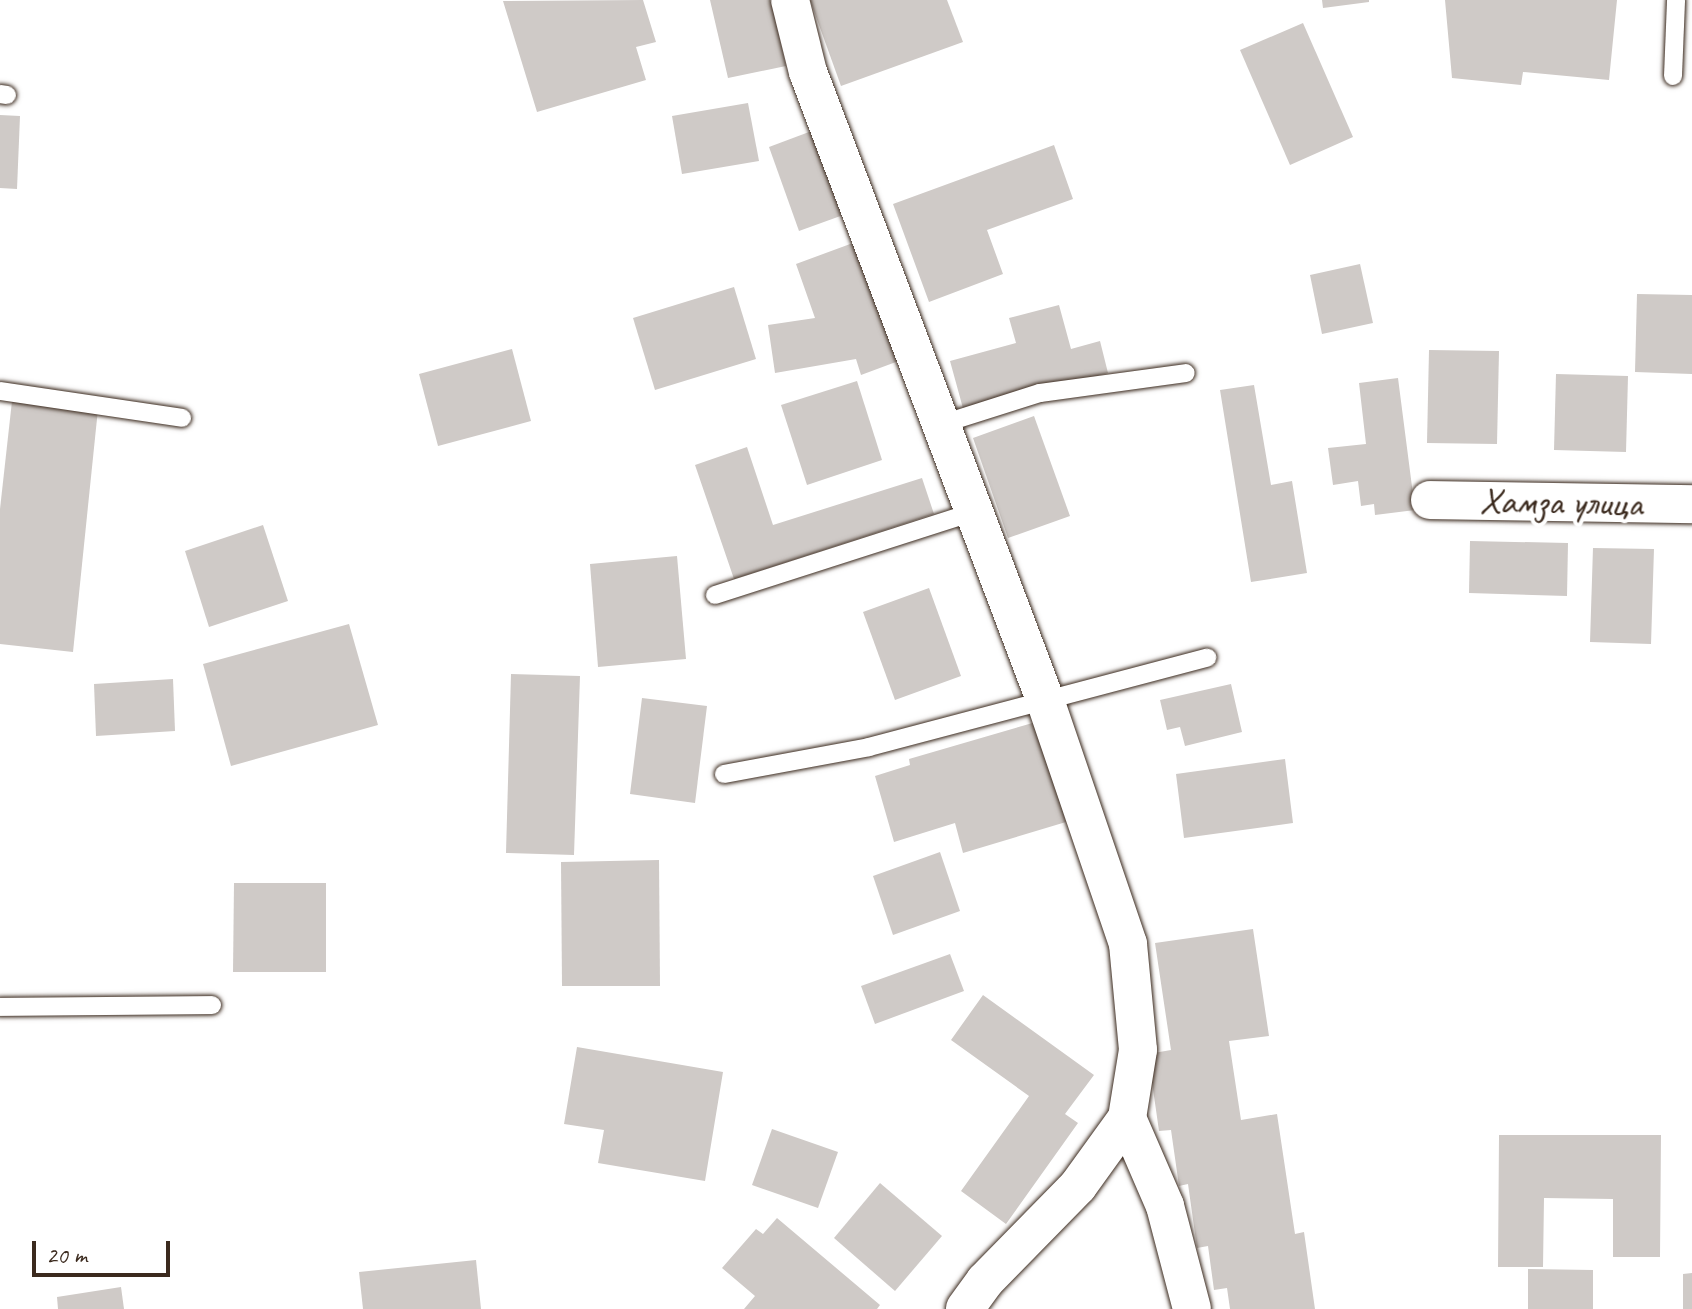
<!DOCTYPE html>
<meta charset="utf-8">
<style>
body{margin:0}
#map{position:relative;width:1692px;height:1309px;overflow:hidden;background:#fff;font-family:Caveat,sans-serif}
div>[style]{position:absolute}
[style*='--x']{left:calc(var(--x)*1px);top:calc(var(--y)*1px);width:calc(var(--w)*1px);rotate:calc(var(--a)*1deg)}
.building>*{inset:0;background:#cfcac7}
.roads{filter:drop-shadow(0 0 2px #3b2a1e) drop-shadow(0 0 2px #3b2a1e)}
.lane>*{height:18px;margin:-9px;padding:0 9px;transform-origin:9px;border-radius:9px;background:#fff}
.street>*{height:38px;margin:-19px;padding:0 19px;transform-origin:19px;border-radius:19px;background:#fff}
span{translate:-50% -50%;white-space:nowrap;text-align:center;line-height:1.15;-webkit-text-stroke:8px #fff;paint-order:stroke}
.street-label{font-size:38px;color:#3b2a1e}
.scale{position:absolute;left:32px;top:1241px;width:138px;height:36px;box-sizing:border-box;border:4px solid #3b2a1e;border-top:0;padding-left:10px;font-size:24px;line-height:28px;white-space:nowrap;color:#3b2a1e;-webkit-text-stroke:6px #fff;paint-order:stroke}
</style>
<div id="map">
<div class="building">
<div style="clip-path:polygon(643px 0,656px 42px,636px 47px,646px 80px,537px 112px,503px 1px)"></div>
<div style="clip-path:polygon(710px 0,771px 0,786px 66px,728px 78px)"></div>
<div style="clip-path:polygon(810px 0,947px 0,963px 42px,841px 86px)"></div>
<div style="clip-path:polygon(1322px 0,1369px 0,1369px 2px,1323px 8px)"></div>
<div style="clip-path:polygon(1445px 0,1617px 0,1609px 80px,1523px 72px,1521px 85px,1452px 78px)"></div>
<div style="clip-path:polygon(1303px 23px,1353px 137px,1290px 165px,1240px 50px)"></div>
<div style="clip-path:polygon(748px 103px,759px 161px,682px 174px,672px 116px)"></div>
<div style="clip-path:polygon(0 115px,20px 116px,17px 189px,0 188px)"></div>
<div style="clip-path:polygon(817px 129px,846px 214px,799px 231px,769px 147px)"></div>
<div style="clip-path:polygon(1054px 145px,1073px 199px,987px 230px,1003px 274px,929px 302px,893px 204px)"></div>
<div style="clip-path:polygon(861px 240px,904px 359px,861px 375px,856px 359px,775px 373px,768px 325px,815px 318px,796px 264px)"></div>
<div style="clip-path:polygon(1360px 264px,1373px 323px,1322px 334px,1310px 275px)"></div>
<div style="clip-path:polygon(734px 287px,756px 359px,655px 390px,633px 318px)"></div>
<div style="clip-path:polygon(1637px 294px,1692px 295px,1692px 374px,1635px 372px)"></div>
<div style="clip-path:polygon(1059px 305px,1071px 349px,1100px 341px,1108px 373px,964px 412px,950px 361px,1016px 343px,1009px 318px)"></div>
<div style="clip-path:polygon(512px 349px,531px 421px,438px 446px,419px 374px)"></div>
<div style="clip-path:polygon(1429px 350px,1499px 351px,1497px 444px,1427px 443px)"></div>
<div style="clip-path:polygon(1556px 374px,1628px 376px,1626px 452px,1554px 450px)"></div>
<div style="clip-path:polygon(1398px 378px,1415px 510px,1375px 515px,1374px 504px,1361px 506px,1358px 481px,1333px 485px,1328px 448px,1366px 444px,1359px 383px)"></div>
<div style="clip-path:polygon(857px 381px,882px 460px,807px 485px,781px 405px)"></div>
<div style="clip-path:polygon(1254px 385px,1271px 485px,1292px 481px,1307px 573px,1251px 582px,1220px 390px)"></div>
<div style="clip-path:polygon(12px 401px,98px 409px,73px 652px,0 644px,0 509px)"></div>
<div style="clip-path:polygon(1034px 416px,1070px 516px,1008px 538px,973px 438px)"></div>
<div style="clip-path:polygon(747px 447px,773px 525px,922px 478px,934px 514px,734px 579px,695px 465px)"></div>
<div style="clip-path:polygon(263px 525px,288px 601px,209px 627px,185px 551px)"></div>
<div style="clip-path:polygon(1470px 541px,1568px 543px,1567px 596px,1469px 593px)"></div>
<div style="clip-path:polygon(1593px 548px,1654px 549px,1651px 644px,1590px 642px)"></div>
<div style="clip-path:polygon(677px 556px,686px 659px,598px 667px,590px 564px)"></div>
<div style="clip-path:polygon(929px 588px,961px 676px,895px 700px,863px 612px)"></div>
<div style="clip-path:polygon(349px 624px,378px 725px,231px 766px,203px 664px)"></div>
<div style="clip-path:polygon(511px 674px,580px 676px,574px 855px,506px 853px)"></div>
<div style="clip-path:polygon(173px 679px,175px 731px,96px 736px,94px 684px)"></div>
<div style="clip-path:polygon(1231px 684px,1242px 732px,1185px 746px,1180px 727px,1167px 730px,1160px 700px)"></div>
<div style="clip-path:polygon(642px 698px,707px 706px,695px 803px,630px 794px)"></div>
<div style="clip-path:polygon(1036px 722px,1066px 822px,963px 853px,955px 823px,894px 842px,875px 776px,910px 765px,909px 759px)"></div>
<div style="clip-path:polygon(1285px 759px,1293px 823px,1184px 838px,1176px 774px)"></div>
<div style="clip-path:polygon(940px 852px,960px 911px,893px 935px,873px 876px)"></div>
<div style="clip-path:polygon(659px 860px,660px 986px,562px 986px,561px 862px)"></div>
<div style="clip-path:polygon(234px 883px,326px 883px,326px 972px,233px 972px)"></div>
<div style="clip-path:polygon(1253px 929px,1269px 1036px,1229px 1041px,1241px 1120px,1277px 1114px,1295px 1234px,1304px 1232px,1315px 1309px,1230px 1309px,1227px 1288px,1214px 1290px,1208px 1246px,1197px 1248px,1188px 1184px,1179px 1186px,1171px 1130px,1159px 1131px,1148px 1054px,1171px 1050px,1155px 943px)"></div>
<div style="clip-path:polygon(950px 954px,964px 991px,875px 1024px,861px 986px)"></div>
<div style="clip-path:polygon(983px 995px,1094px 1075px,1065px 1114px,1078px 1123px,1006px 1224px,961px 1191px,1029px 1096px,951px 1040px)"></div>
<div style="clip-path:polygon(577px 1047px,723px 1072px,705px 1181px,598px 1163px,604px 1130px,564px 1124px)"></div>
<div style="clip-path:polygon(772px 1129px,838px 1152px,818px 1208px,752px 1185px)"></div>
<div style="clip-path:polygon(1499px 1135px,1661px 1135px,1660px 1257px,1613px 1257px,1613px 1199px,1544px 1198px,1543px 1267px,1498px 1267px)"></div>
<div style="clip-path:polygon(880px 1183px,942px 1236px,895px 1291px,834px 1238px)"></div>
<div style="clip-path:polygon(777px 1218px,880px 1305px,877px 1309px,744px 1309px,755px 1296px,722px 1268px,756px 1229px,763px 1234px)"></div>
<div style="clip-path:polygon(476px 1260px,481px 1309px,363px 1309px,359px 1272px)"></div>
<div style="clip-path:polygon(1528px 1269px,1593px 1270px,1593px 1309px,1528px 1309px)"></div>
<div style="clip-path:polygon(1692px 1273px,1692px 1309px,1683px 1309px,1683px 1274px)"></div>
<div style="clip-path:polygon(121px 1287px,124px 1309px,58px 1309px,57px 1297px)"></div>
</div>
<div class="roads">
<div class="lane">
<div style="--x:1673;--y:76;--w:76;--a:-87.7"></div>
<div style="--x:0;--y:94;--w:7;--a:8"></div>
<div style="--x:0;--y:391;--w:184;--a:8.4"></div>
<div style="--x:939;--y:425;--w:106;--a:-17.6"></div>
<div style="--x:1040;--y:393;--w:147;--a:-7.8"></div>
<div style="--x:715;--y:595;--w:269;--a:-17.8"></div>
<div style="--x:724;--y:774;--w:147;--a:-10.5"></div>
<div style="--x:869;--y:747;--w:350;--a:-14.8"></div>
<div style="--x:0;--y:1007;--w:212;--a:-0.5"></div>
</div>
<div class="street">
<div style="--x:790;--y:0;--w:74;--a:76"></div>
<div style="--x:808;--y:72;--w:668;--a:69.31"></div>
<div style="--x:1044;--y:697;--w:261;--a:71.2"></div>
<div style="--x:1128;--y:944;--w:106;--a:84.6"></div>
<div style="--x:1138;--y:1050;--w:69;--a:99.2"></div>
<div style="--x:1127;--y:1118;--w:84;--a:125.8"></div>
<div style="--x:1078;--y:1186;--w:133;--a:134.4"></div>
<div style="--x:985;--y:1281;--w:34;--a:126"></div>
<div style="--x:1430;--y:500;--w:262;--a:0.9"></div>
<div style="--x:1127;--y:1118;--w:96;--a:66.6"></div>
<div style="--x:1165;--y:1206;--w:106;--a:75.3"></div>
</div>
</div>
<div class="street-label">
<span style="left:1561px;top:502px;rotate:1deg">Хамза улица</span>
</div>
<div class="scale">20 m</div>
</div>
